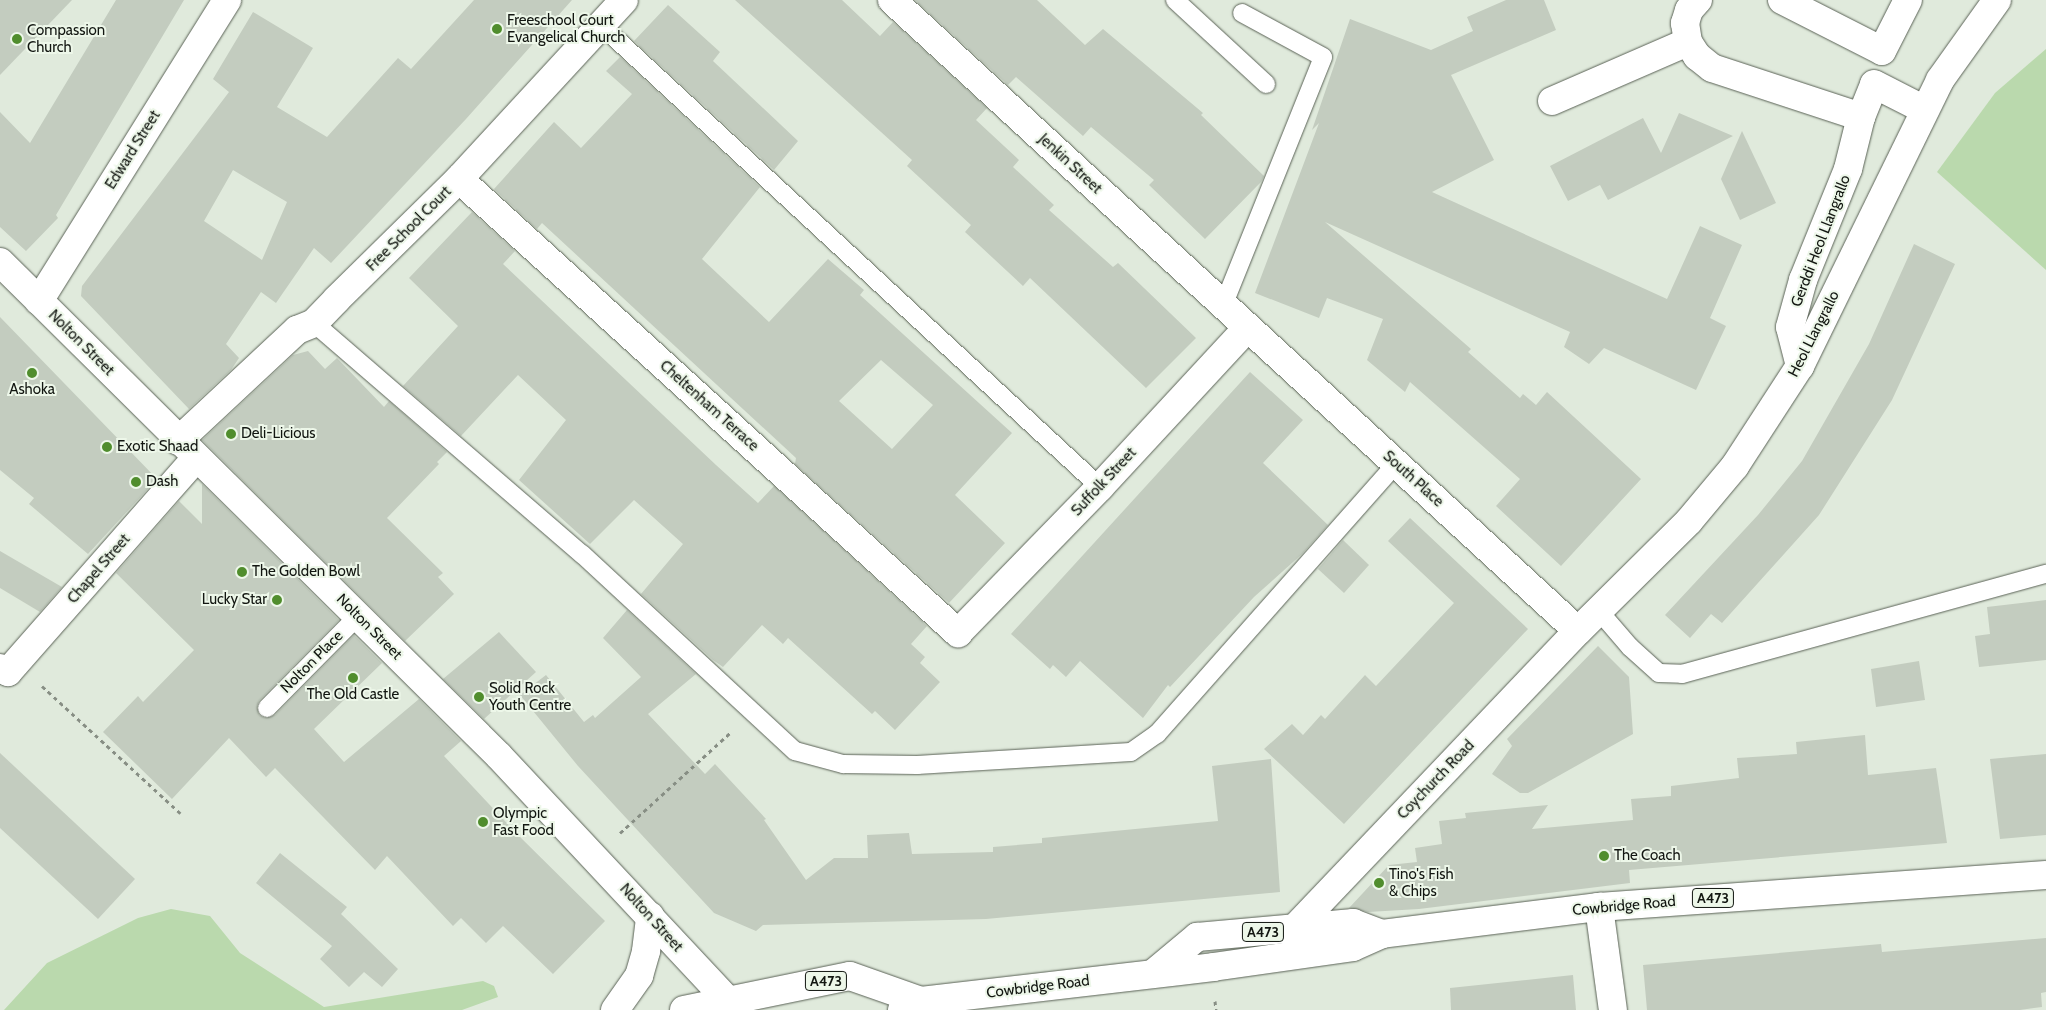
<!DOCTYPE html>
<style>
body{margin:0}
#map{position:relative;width:2046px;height:1010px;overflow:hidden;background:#e0eadc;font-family:Cabin,sans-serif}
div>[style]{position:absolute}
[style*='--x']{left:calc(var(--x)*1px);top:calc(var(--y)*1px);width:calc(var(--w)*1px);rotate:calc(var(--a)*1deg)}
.green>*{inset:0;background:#bad9ad}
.building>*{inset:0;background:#c3ccbf}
.path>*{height:3px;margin-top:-1.5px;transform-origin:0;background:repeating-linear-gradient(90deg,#878e84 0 4px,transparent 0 8px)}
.roads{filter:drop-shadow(0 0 1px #5a6256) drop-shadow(0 0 1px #5a6256)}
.service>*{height:18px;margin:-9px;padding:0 9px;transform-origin:9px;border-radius:9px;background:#fff}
.minor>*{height:28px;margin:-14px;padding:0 14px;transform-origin:14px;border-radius:14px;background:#fff}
.tertiary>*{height:28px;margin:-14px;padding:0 14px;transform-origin:14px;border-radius:14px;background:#fff}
.primary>*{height:28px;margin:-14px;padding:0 14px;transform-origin:14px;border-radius:14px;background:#fff}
.dots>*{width:14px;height:14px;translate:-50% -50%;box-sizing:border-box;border:2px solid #edf7e9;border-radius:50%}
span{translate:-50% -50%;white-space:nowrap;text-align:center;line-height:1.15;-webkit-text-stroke:4px #edf7e9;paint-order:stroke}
.shield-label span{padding:1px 4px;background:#edf7e9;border:1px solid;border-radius:4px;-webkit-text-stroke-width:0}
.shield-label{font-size:14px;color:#121611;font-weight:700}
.poi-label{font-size:15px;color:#121611}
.left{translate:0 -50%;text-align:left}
.right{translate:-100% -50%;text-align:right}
.street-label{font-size:15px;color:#121611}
</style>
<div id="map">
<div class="green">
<div style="clip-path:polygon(2046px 49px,2046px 270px,1937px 172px,1995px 93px)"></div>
<div style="clip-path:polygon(171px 909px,210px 916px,240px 953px,324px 1007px,483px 981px,494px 986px,498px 997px,462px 1010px,4px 1010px,47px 963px,138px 918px)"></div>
</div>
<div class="building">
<div style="clip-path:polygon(0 0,72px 0,0 75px)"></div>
<div style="clip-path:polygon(116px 0,184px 0,56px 215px,58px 218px,26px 251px,0 227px,0 112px,30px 143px)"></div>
<div style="clip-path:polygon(evenodd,474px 0,572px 0,466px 119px,331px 263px,314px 248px,276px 303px,261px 292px,226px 344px,239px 358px,231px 370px,189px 409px,81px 296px,82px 286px,229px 92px,213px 79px,253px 12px,313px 48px,277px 107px,327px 137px,398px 58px,411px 69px,474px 0,233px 170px,287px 202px,262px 260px,204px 221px,233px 170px)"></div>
<div style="clip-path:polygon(735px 0,842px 0,880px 36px,893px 22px,987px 108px,976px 120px,1019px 160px,1013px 167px,1054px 205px,1049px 210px,1113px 267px,1118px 263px,1196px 338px,1146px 388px,1030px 278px,1023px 286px,965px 232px,971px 225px,907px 166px,912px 160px)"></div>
<div style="clip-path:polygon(915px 0,1037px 0,1085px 45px,1103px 29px,1203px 113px,1201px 115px,1264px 176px,1261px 182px,1205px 239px,1149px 185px,1154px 180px,1091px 127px,1083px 136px,1016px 77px,1008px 85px)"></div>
<div style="clip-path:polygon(1506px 0,1544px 0,1556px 30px,1451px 75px,1494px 160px,1432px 192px,1667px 299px,1700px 226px,1742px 245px,1710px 318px,1726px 326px,1696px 390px,1604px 348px,1589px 364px,1564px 347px,1570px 332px,1325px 222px,1471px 349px,1468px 352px,1520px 398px,1523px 394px,1536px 405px,1547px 392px,1641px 479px,1561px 566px,1496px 506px,1520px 479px,1410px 382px,1405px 392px,1367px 360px,1383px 319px,1327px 298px,1319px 318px,1255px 293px,1319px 123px,1312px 130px,1350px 19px,1431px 50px,1473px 31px,1467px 17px)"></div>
<div style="clip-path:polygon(668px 5px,720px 52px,713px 61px,798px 141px,774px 170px,634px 41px)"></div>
<div style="clip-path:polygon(evenodd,620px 57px,760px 187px,702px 259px,769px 322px,828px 259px,864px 290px,860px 295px,1012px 433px,955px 495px,1005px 543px,949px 603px,795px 464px,796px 458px,542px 223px,537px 229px,494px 189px,554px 122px,581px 148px,632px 94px,606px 71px,620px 57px,881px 360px,933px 405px,892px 449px,839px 401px,881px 360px)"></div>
<div style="clip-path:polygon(1679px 113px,1733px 136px,1608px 200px,1600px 185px,1568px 201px,1550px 166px,1643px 118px,1661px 153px)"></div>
<div style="clip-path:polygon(1742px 131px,1776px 203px,1740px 220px,1721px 179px)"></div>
<div style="clip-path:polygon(472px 212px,515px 251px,503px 264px,716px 465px,758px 503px,774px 486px,927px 626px,911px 644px,925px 657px,920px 663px,940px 682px,895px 730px,875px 711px,872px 714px,788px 638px,783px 644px,762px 625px,723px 667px,713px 660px,641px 594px,683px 544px,634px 500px,590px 544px,519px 480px,566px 420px,518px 375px,461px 436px,403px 386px,458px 326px,409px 278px)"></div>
<div style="clip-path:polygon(1914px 244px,1955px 264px,1892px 400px,1819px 515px,1722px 623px,1711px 614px,1690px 638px,1665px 615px,1758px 515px,1802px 461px,1869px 344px)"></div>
<div style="clip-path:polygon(0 317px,157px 479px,88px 554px,29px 504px,34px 498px,0 470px)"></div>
<div style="clip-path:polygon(308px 351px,325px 369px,337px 358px,384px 407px,389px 401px,447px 452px,437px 462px,439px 464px,387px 518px,443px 573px,438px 577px,454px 594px,405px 641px,202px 440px,293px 355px)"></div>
<div style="clip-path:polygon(1250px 372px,1303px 420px,1263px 463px,1328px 525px,1302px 554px,1254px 597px,1170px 687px,1168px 685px,1143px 718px,1080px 661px,1066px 677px,1053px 665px,1050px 669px,1011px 634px)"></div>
<div style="clip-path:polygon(202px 484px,339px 620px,259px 701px,257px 706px,259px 715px,265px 718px,275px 715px,354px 635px,382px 663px,314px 729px,344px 762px,419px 699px,461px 741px,444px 756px,517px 834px,605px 921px,553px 974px,503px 926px,486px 943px,461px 918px,453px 926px,387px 856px,375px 870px,275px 768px,266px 777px,229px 738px,172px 799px,103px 732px,138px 696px,143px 702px,194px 650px,116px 573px,179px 501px,202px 524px)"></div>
<div style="clip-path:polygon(1410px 518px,1528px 629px,1344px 824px,1264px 749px,1292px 724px,1303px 735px,1321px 715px,1325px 719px,1365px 675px,1376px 686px,1454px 603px,1388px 541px)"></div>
<div style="clip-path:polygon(1343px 540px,1369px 565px,1344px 593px,1318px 569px)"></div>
<div style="clip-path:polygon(0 551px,62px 587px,40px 612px,0 588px)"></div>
<div style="clip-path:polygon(2046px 600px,2046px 660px,1979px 667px,1975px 636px,1990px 634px,1987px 607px)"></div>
<div style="clip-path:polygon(627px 610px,696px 674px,648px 714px,705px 774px,715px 764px,766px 819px,764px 820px,806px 880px,834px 858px,868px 858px,867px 835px,909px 833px,912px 854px,993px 852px,993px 847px,1042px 843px,1042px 838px,1218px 821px,1212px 766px,1271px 759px,1280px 892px,986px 919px,763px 925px,756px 931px,714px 913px,578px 766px,520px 695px,546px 675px,584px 722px,593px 715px,595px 718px,641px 677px,603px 638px)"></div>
<div style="clip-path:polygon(499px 632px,536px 672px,484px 719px,443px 679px)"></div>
<div style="clip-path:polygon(1598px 646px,1629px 677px,1633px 734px,1528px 793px,1520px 793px,1492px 774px,1512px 746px,1507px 739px)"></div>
<div style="clip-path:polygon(1919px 661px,1925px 700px,1876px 707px,1871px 669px)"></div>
<div style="clip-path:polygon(1865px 735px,1868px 775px,1936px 768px,1947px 843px,1629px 870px,1630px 883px,1419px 909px,1368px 912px,1349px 908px,1389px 865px,1417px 862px,1415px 848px,1442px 844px,1439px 821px,1466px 818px,1465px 813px,1548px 805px,1532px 829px,1633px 820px,1631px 799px,1671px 796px,1671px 786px,1739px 778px,1737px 758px,1797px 754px,1796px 742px)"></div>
<div style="clip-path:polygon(0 753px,135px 879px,98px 919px,0 828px)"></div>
<div style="clip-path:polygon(2046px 754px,2046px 835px,2000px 839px,1990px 759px)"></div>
<div style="clip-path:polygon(280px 853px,347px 907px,341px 914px,398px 969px,382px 987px,364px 972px,349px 987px,320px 959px,332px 946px,256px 883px)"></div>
<div style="clip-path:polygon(2046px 938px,2046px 992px,2041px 993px,2042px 1007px,2020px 1010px,1647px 1010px,1643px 965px,1881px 944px,1882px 952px)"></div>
<div style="clip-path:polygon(1573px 975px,1576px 1010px,1451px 1010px,1450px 988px)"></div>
</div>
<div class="path">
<div style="--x:42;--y:686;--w:188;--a:42.6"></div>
<div style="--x:620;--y:833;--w:151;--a:-42.3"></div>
<div style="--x:1215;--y:1001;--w:9;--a:84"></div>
</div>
<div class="roads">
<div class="service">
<div style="--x:1175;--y:0;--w:124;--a:42.7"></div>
<div style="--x:601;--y:25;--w:680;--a:42.8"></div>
<div style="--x:1223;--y:306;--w:268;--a:-68.1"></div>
<div style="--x:1323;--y:57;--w:92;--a:-151.5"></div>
<div style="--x:314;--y:323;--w:354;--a:40.8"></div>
<div style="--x:582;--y:554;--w:290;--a:42.8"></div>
<div style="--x:795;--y:751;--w:50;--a:15.2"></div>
<div style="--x:843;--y:764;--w:74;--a:0.8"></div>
<div style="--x:917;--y:765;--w:214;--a:-3.5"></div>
<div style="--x:1131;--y:752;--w:32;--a:-35"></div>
<div style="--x:1157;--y:734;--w:362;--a:-48.5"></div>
<div style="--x:1599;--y:611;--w:48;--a:49.3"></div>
<div style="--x:1630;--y:647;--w:39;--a:42"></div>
<div style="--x:1659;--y:673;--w:23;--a:2"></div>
<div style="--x:1682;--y:674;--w:377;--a:-15.4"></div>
<div style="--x:267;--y:708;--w:129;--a:-45.3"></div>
</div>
<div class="minor">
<div style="--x:892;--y:0;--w:932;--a:42.61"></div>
<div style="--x:1698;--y:0;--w:13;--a:132"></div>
<div style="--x:1689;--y:10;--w:14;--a:107"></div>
<div style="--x:1685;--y:23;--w:19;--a:81"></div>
<div style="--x:1688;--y:42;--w:17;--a:57"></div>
<div style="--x:1697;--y:56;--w:19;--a:39"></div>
<div style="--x:1712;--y:68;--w:157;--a:18.2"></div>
<div style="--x:1861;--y:117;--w:35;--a:-68"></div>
<div style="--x:1874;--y:84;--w:57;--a:27"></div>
<div style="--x:1782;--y:0;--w:112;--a:27"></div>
<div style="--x:1882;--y:51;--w:57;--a:-63"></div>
<div style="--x:1552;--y:101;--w:148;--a:-23.5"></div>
<div style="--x:459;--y:179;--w:675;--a:42.3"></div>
<div style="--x:958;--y:633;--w:204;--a:-45.8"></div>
<div style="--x:1100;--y:487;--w:217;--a:-47.2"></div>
<div style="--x:39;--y:301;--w:355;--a:-58"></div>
<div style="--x:1800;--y:366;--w:40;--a:-104.4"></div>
<div style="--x:1790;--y:327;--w:49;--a:-74.5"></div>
<div style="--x:1803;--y:280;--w:120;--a:-67.9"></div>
<div style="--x:1848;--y:169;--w:54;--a:-76"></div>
<div style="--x:178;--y:441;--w:163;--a:-43"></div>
<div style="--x:297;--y:330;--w:18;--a:-22"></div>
<div style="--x:314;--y:323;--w:33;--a:-46"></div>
<div style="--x:337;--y:299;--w:171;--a:-44.5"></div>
<div style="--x:459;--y:179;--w:243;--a:-47.3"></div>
<div style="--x:0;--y:668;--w:9;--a:27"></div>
<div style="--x:8;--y:672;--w:285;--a:-48.7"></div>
<div style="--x:1599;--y:907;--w:104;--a:82.3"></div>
</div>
<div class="tertiary">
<div style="--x:0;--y:262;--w:702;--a:44.71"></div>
<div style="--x:499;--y:756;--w:348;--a:46.9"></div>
<div style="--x:1293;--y:930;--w:413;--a:-46.4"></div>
<div style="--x:1578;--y:631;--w:156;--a:-44.7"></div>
<div style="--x:1689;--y:521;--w:72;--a:-50.1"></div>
<div style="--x:1735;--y:466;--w:119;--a:-57"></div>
<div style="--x:1800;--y:366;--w:318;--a:-63.9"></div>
<div style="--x:1940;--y:80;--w:98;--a:-54.5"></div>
</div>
<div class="primary">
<div style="--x:1155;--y:972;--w:55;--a:-39.8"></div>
<div style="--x:1197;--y:937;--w:157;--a:-5.1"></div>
<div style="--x:1353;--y:923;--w:31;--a:21"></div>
<div style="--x:615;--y:1010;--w:42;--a:-54.8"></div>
<div style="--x:639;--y:976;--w:26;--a:-74"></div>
<div style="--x:646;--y:951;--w:35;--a:-83"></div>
<div style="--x:684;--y:1010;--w:169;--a:-11.6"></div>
<div style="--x:850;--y:976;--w:75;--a:19.4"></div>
<div style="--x:902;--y:1010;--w:21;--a:-25"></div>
<div style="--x:921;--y:1001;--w:294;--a:-6.6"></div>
<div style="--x:1213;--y:967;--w:141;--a:-8.1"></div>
<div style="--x:1353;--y:947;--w:32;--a:-24"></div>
<div style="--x:1382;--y:934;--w:219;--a:-7.1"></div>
<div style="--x:1599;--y:907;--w:448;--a:-4.1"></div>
</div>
</div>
<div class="dots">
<div style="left:497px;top:29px;background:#508d2d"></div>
<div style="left:17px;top:39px;background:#508d2d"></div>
<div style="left:32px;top:373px;background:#508d2d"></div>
<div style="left:231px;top:434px;background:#508d2d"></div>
<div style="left:107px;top:447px;background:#508d2d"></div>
<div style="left:136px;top:482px;background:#508d2d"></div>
<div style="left:242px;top:572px;background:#508d2d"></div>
<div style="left:277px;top:600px;background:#508d2d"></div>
<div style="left:353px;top:678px;background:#508d2d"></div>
<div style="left:479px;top:697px;background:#508d2d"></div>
<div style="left:483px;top:822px;background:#508d2d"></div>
<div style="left:1604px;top:856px;background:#508d2d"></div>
<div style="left:1379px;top:883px;background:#508d2d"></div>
</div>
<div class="shield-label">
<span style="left:1713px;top:898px">A473</span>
<span style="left:1263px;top:932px">A473</span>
<span style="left:826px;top:981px">A473</span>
</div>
<div class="poi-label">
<span class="left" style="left:507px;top:29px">Freeschool Court<br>Evangelical Church</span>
<span class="left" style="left:27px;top:39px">Compassion<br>Church</span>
<span style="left:32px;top:390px">Ashoka</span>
<span class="left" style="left:241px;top:434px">Deli-Licious</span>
<span class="left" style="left:117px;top:447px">Exotic Shaad</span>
<span class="left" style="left:146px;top:482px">Dash</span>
<span class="left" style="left:252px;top:572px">The Golden Bowl</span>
<span class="right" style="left:267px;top:600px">Lucky Star</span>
<span class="left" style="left:489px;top:697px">Solid Rock<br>Youth Centre</span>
<span style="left:353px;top:695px">The Old Castle</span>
<span class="left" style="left:493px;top:822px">Olympic<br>Fast Food</span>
<span class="left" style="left:1614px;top:856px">The Coach</span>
<span class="left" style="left:1389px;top:883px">Tino's Fish<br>&amp; Chips</span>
</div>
<div class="street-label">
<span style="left:133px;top:150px;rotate:-58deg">Edward Street</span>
<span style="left:1070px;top:164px;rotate:43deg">Jenkin Street</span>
<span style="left:409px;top:229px;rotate:-45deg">Free School Court</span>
<span style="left:1821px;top:241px;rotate:-69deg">Gerddi Heol Llangrallo</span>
<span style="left:1814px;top:334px;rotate:-63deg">Heol Llangrallo</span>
<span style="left:81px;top:343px;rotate:45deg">Nolton Street</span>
<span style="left:709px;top:406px;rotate:42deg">Cheltenham Terrace</span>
<span style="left:1413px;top:479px;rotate:42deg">South Place</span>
<span style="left:1104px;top:482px;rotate:-47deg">Suffolk Street</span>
<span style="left:99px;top:569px;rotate:-49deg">Chapel Street</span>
<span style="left:369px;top:627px;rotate:45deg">Nolton Street</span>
<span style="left:312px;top:662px;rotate:-45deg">Nolton Place</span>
<span style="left:1436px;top:780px;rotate:-46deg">Coychurch Road</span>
<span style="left:1624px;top:906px;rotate:-5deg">Cowbridge Road</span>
<span style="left:651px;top:918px;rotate:48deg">Nolton Street</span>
<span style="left:1038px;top:987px;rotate:-7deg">Cowbridge Road</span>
</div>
</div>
